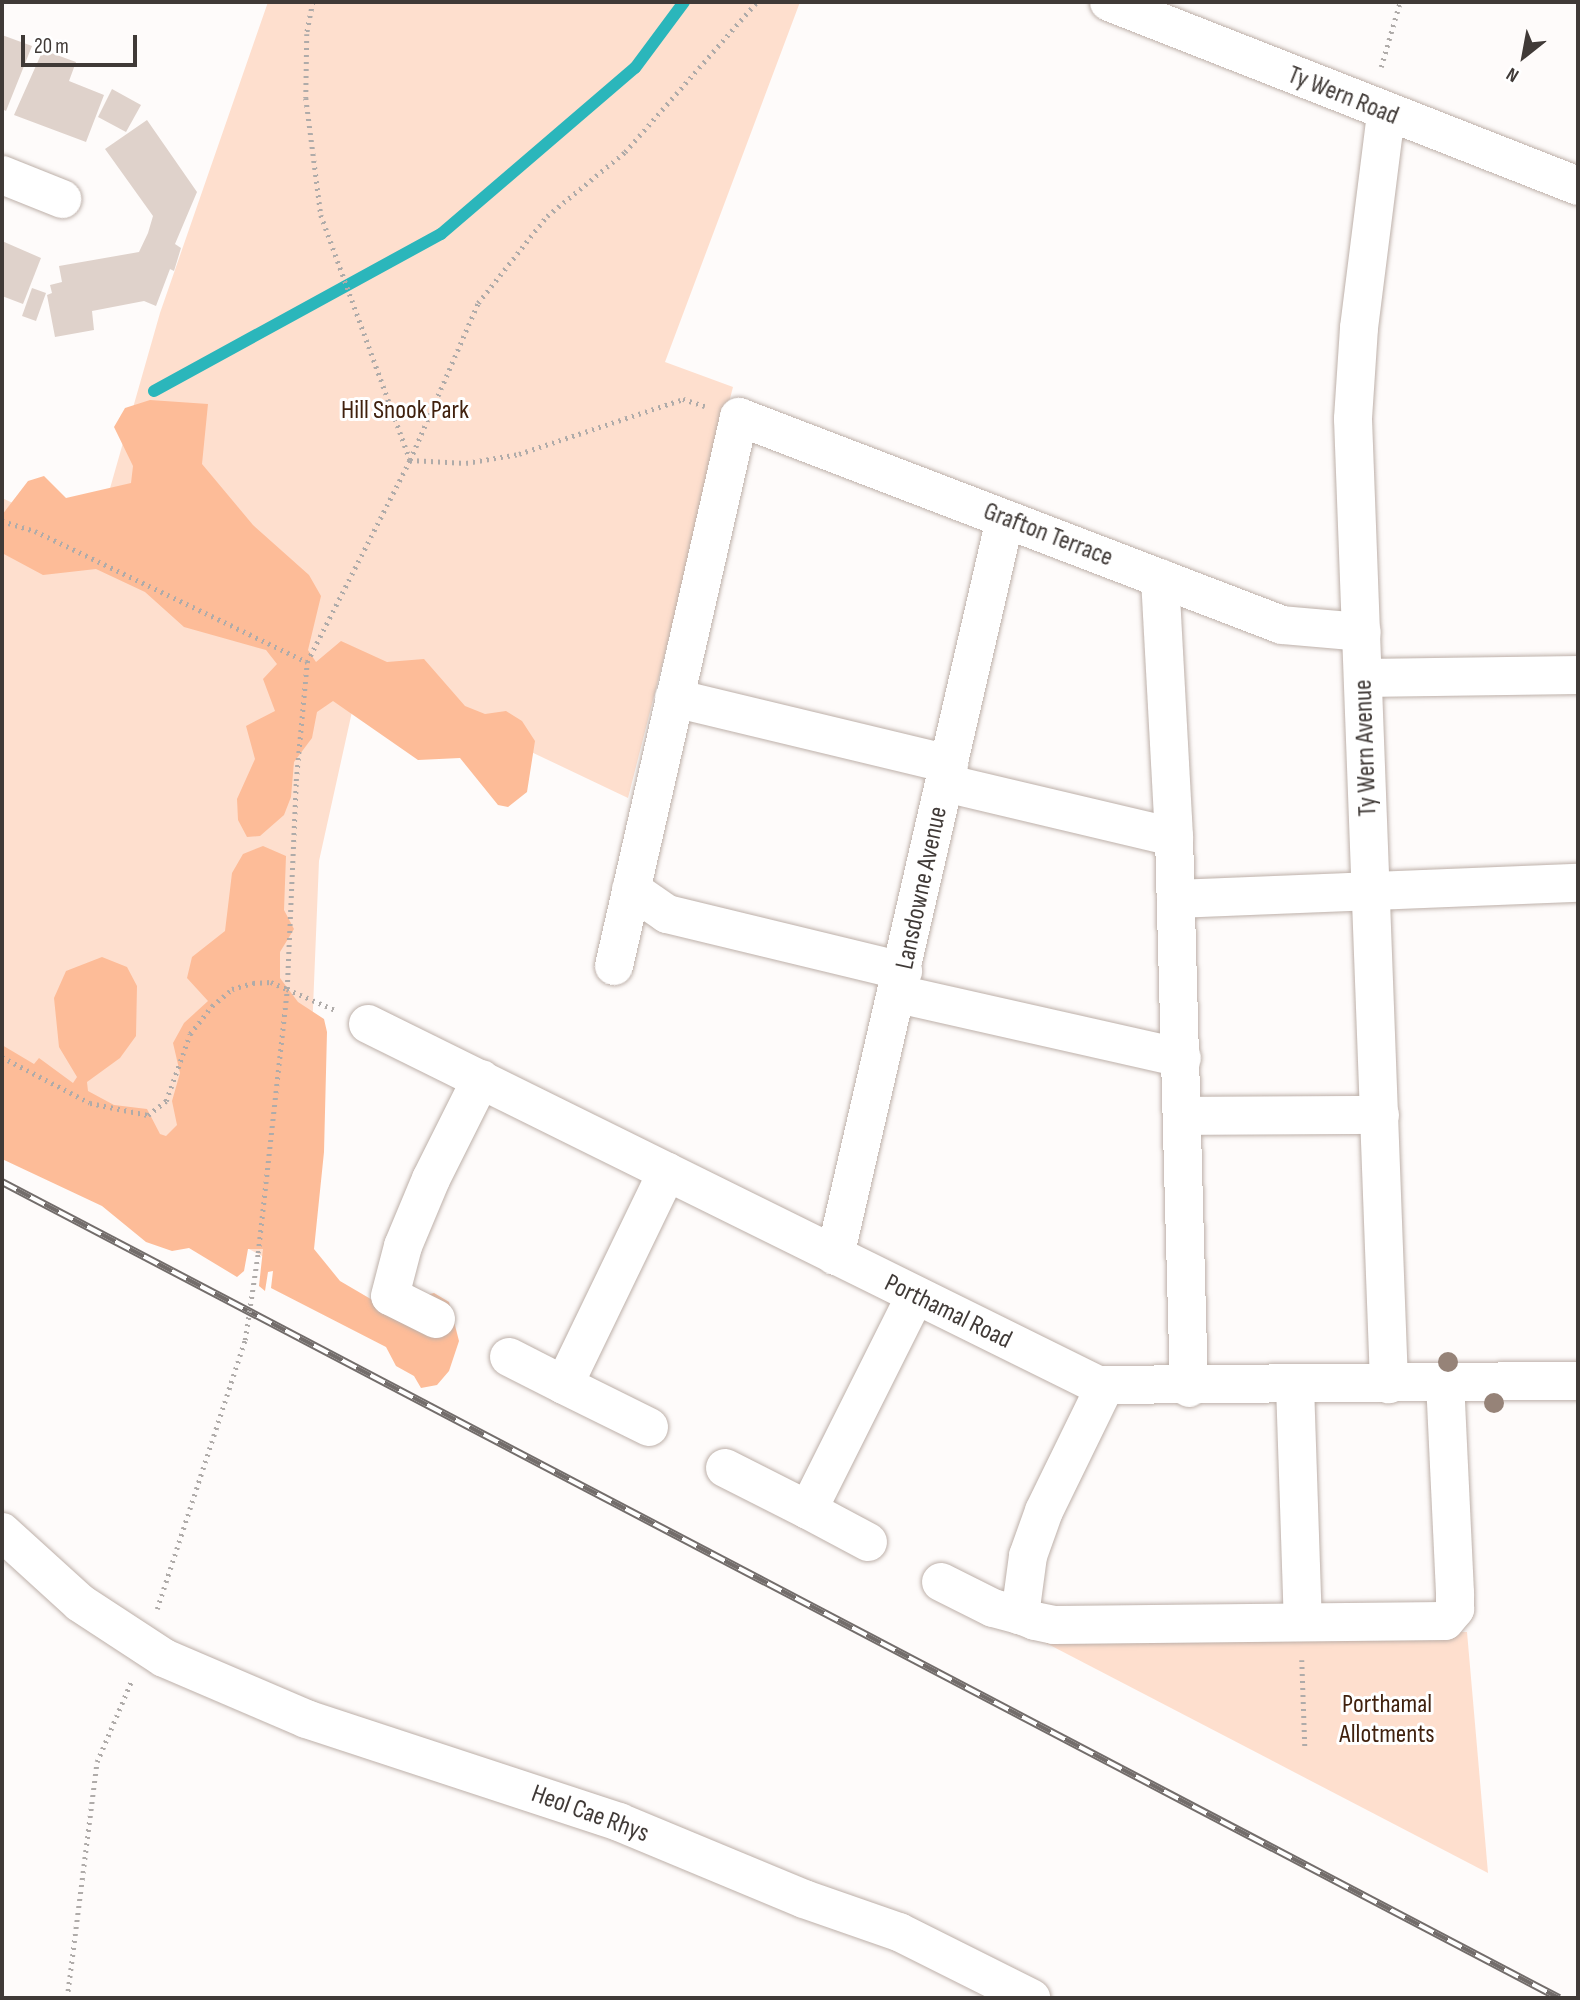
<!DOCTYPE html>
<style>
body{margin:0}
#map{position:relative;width:1580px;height:2000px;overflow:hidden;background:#fefbfa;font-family:"Sofia Sans Condensed",sans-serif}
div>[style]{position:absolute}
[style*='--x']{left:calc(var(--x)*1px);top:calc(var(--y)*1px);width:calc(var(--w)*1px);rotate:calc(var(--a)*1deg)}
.green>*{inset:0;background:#fedfce}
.forest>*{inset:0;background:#fdbc98}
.stream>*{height:12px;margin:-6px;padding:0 6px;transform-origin:6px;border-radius:6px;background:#2bb6bb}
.building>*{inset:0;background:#dfd2cb}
.path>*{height:4.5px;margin-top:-2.25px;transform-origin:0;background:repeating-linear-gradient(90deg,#afaba9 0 2px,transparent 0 7px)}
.roads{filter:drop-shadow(0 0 2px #bdb0a9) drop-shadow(0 0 2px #bdb0a9)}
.minor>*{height:38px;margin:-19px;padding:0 19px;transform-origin:19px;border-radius:19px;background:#fff}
.rail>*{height:8px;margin-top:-4px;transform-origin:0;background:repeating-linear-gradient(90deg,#fff 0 16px,#736d6b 0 32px);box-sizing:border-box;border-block:2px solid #736d6b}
.path-bridge>*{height:4.5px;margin-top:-2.25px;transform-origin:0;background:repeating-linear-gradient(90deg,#afaba9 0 2px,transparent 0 7px)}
.trees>*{width:20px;height:20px;margin:-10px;border-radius:50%;background:#968378}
span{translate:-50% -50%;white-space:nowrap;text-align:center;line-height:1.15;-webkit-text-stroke:6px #fff;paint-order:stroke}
.street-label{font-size:26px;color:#403a37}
.park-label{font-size:26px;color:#40210e}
.frame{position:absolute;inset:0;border:4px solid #403a37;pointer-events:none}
.north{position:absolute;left:1489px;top:21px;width:70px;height:70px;-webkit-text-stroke:5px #fff;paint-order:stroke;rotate:211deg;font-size:19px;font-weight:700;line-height:28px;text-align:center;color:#403a37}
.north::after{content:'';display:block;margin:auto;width:24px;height:32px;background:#403a37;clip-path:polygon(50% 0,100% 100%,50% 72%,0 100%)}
.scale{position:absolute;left:21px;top:35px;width:116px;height:32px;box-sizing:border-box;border:4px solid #403a37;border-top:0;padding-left:9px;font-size:21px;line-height:24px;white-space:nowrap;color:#403a37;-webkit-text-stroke:5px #fff;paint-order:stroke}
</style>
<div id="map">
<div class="green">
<div style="clip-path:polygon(268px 2px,800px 2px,665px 362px,733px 387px,628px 798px,361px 671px,319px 861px,302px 1277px,2px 1119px,2px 498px,95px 541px,160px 313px)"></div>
<div style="clip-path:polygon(1467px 1632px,1488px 1873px,1044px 1642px,1301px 1633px)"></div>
</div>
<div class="forest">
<div style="clip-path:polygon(150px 400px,208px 404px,202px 464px,253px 525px,309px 575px,321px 596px,308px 650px,316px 662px,341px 641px,387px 662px,424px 659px,465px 706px,485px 714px,506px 711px,522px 721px,535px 741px,527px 792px,508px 807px,498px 805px,460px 758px,418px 760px,333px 701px,317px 712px,312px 738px,294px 762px,291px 797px,284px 815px,260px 836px,247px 837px,238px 820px,237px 799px,255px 759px,246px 726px,275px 711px,263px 679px,277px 664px,266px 650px,184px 627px,145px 592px,96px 569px,43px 575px,2px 553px,2px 515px,28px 481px,44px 476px,66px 498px,131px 483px,133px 466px,114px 427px,125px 408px)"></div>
<div style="clip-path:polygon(263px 846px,286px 856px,284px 910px,294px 929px,280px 952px,280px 978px,298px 1002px,324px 1019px,327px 1032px,324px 1152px,314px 1249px,340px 1281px,398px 1315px,406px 1300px,434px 1293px,449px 1302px,459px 1341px,449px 1371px,437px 1385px,421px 1388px,414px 1376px,396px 1366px,386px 1347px,271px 1288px,273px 1271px,268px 1272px,265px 1291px,259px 1286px,263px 1249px,248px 1249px,244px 1271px,237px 1277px,189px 1248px,172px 1251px,146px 1242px,102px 1206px,2px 1159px,2px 1045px,34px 1064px,39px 1058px,73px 1083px,77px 1077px,59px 1047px,54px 998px,66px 971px,102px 957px,127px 967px,137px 986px,136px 1036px,120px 1058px,87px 1082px,88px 1091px,114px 1105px,147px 1109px,160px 1134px,166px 1136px,177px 1125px,172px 1101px,180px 1073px,173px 1043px,184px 1023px,208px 1001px,187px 978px,192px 957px,225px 931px,232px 873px,243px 854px)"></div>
</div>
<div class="stream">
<div style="--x:154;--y:391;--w:327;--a:-28.7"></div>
<div style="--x:441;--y:234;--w:255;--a:-40.6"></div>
<div style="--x:635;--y:68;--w:82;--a:-53.4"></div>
</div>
<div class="building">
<div style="clip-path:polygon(2px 35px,32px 46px,6px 111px,2px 109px)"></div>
<div style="clip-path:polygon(43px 50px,76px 62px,69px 81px,104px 95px,86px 142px,14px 115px)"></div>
<div style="clip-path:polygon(112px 89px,141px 105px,126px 132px,98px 117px)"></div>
<div style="clip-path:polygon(147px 120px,197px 192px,175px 244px,181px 248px,174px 271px,170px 269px,156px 306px,144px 301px,92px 311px,94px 330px,55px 337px,47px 295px,52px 293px,50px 285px,62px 282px,59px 266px,139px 252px,148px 233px,153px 216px,105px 149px)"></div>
<div style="clip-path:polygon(2px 241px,41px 258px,23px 304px,2px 296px)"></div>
<div style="clip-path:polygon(32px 288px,46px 293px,36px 321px,22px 316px)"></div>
</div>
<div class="path">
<div style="--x:313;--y:2;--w:33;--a:101"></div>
<div style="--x:307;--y:34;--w:64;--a:90.9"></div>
<div style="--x:306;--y:98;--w:118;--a:82.7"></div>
<div style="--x:321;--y:215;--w:261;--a:70"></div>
<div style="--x:410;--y:460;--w:56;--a:3.1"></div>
<div style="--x:466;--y:463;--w:54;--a:-9.6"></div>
<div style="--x:519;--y:454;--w:173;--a:-18.5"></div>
<div style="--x:683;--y:399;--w:23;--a:18"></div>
<div style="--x:1381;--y:67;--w:68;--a:-73.7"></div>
<div style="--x:2;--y:521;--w:34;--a:17"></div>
<div style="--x:35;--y:531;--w:302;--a:25.7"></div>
<div style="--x:2;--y:1057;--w:99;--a:27.6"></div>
<div style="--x:90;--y:1103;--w:59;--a:11.7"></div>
<div style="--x:148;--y:1115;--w:23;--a:-38"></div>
<div style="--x:166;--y:1101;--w:71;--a:-70.3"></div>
<div style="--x:190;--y:1034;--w:36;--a:-52"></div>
<div style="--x:212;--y:1006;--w:26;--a:-40"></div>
<div style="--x:232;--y:989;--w:22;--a:-16"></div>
<div style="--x:253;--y:983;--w:18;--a:-3"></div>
<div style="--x:271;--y:982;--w:17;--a:24"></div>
<div style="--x:287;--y:989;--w:208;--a:-87.5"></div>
<div style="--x:296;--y:781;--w:120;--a:-84.7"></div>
<div style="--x:307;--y:662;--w:227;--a:-63"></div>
<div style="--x:410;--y:460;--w:171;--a:-66.6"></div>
<div style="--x:478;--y:303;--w:111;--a:-51.6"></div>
<div style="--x:547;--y:216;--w:101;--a:-39.4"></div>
<div style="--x:625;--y:152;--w:200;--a:-48.7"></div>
<div style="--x:258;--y:1253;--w:266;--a:-83.7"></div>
<div style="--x:287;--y:989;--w:52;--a:23.6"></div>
<div style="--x:157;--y:1609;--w:283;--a:-71.9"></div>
<div style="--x:1302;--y:1660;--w:88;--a:88"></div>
<div style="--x:67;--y:1998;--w:238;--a:-82.8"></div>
<div style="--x:97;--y:1762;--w:87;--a:-67"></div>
</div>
<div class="roads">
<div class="minor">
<div style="--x:1109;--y:2;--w:504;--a:21.42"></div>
<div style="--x:1386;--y:114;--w:216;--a:97.2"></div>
<div style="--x:1359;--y:328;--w:91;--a:93.8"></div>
<div style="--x:1353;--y:419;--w:966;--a:87.86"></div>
<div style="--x:2;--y:175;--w:65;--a:21.8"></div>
<div style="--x:1160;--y:578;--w:259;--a:86.9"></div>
<div style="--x:1174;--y:837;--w:551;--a:88.44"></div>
<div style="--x:1364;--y:678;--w:214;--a:-0.8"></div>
<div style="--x:674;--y:698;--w:283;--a:13.5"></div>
<div style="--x:945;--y:783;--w:235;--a:13.3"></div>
<div style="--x:631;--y:889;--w:44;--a:34.8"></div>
<div style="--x:667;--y:914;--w:243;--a:13.6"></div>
<div style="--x:1176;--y:899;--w:402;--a:-2.3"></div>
<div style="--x:614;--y:966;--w:563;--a:-77.17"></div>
<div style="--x:739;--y:417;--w:581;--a:20.96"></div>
<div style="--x:1282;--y:625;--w:80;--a:5"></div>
<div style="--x:898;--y:994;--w:291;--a:12.7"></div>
<div style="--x:368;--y:1024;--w:814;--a:26.31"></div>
<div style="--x:1098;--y:1385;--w:480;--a:-0.5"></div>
<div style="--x:1183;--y:1116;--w:197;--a:-0.3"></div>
<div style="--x:835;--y:1256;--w:756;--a:-77.01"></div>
<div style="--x:436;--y:1319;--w:51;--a:-153.4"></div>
<div style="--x:390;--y:1296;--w:52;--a:-75.4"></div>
<div style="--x:403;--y:1246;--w:73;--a:-67.3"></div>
<div style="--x:431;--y:1179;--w:112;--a:-63.4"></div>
<div style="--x:509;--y:1357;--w:62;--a:27"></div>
<div style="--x:1295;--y:1385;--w:236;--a:88.1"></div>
<div style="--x:1105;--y:1386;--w:139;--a:116"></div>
<div style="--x:1044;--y:1511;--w:48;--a:109.6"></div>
<div style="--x:1028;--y:1556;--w:60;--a:97.7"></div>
<div style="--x:1020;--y:1615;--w:16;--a:22"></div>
<div style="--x:1035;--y:1621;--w:19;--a:12"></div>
<div style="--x:1054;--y:1625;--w:391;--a:-0.6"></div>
<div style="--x:1445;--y:1621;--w:16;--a:-50"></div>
<div style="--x:1455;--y:1609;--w:16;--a:-90"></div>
<div style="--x:1455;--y:1593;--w:210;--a:-92.7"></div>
<div style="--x:649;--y:1427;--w:95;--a:-153.7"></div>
<div style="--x:564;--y:1385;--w:237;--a:-64.2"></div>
<div style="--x:725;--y:1468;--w:93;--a:26.8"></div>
<div style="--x:2;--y:1532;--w:105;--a:42.3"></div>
<div style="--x:80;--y:1603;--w:100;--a:33.2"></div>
<div style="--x:164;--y:1658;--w:155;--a:23.2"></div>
<div style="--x:306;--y:1719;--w:330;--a:18.2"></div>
<div style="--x:619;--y:1822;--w:200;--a:22.6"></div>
<div style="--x:804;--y:1899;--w:101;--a:19.2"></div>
<div style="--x:899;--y:1932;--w:148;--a:26.6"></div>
<div style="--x:868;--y:1542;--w:68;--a:-151.9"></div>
<div style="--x:808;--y:1510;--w:239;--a:-63.4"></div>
<div style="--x:941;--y:1582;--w:58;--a:26.6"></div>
<div style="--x:993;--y:1608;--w:28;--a:15"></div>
</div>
</div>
<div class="rail">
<div style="--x:2;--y:1182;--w:1758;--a:27.66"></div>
</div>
<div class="path-bridge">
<div style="--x:245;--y:1340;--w:88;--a:-81.5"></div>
</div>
<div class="trees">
<div style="left:1448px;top:1362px"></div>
<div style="left:1494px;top:1403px"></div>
</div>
<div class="street-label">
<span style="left:1343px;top:96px;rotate:22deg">Ty Wern Road</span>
<span style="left:1048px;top:535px;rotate:21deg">Grafton Terrace</span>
<span style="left:1366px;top:748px;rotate:-92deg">Ty Wern Avenue</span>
<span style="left:922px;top:888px;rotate:-78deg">Lansdowne Avenue</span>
<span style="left:948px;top:1312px;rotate:26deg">Porthamal Road</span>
<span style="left:590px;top:1814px;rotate:20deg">Heol Cae Rhys</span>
</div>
<div class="park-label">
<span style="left:405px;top:411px">Hill Snook Park</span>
<span style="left:1387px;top:1720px">Porthamal<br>Allotments</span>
</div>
<div class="frame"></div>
<div class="north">N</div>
<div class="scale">20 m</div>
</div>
